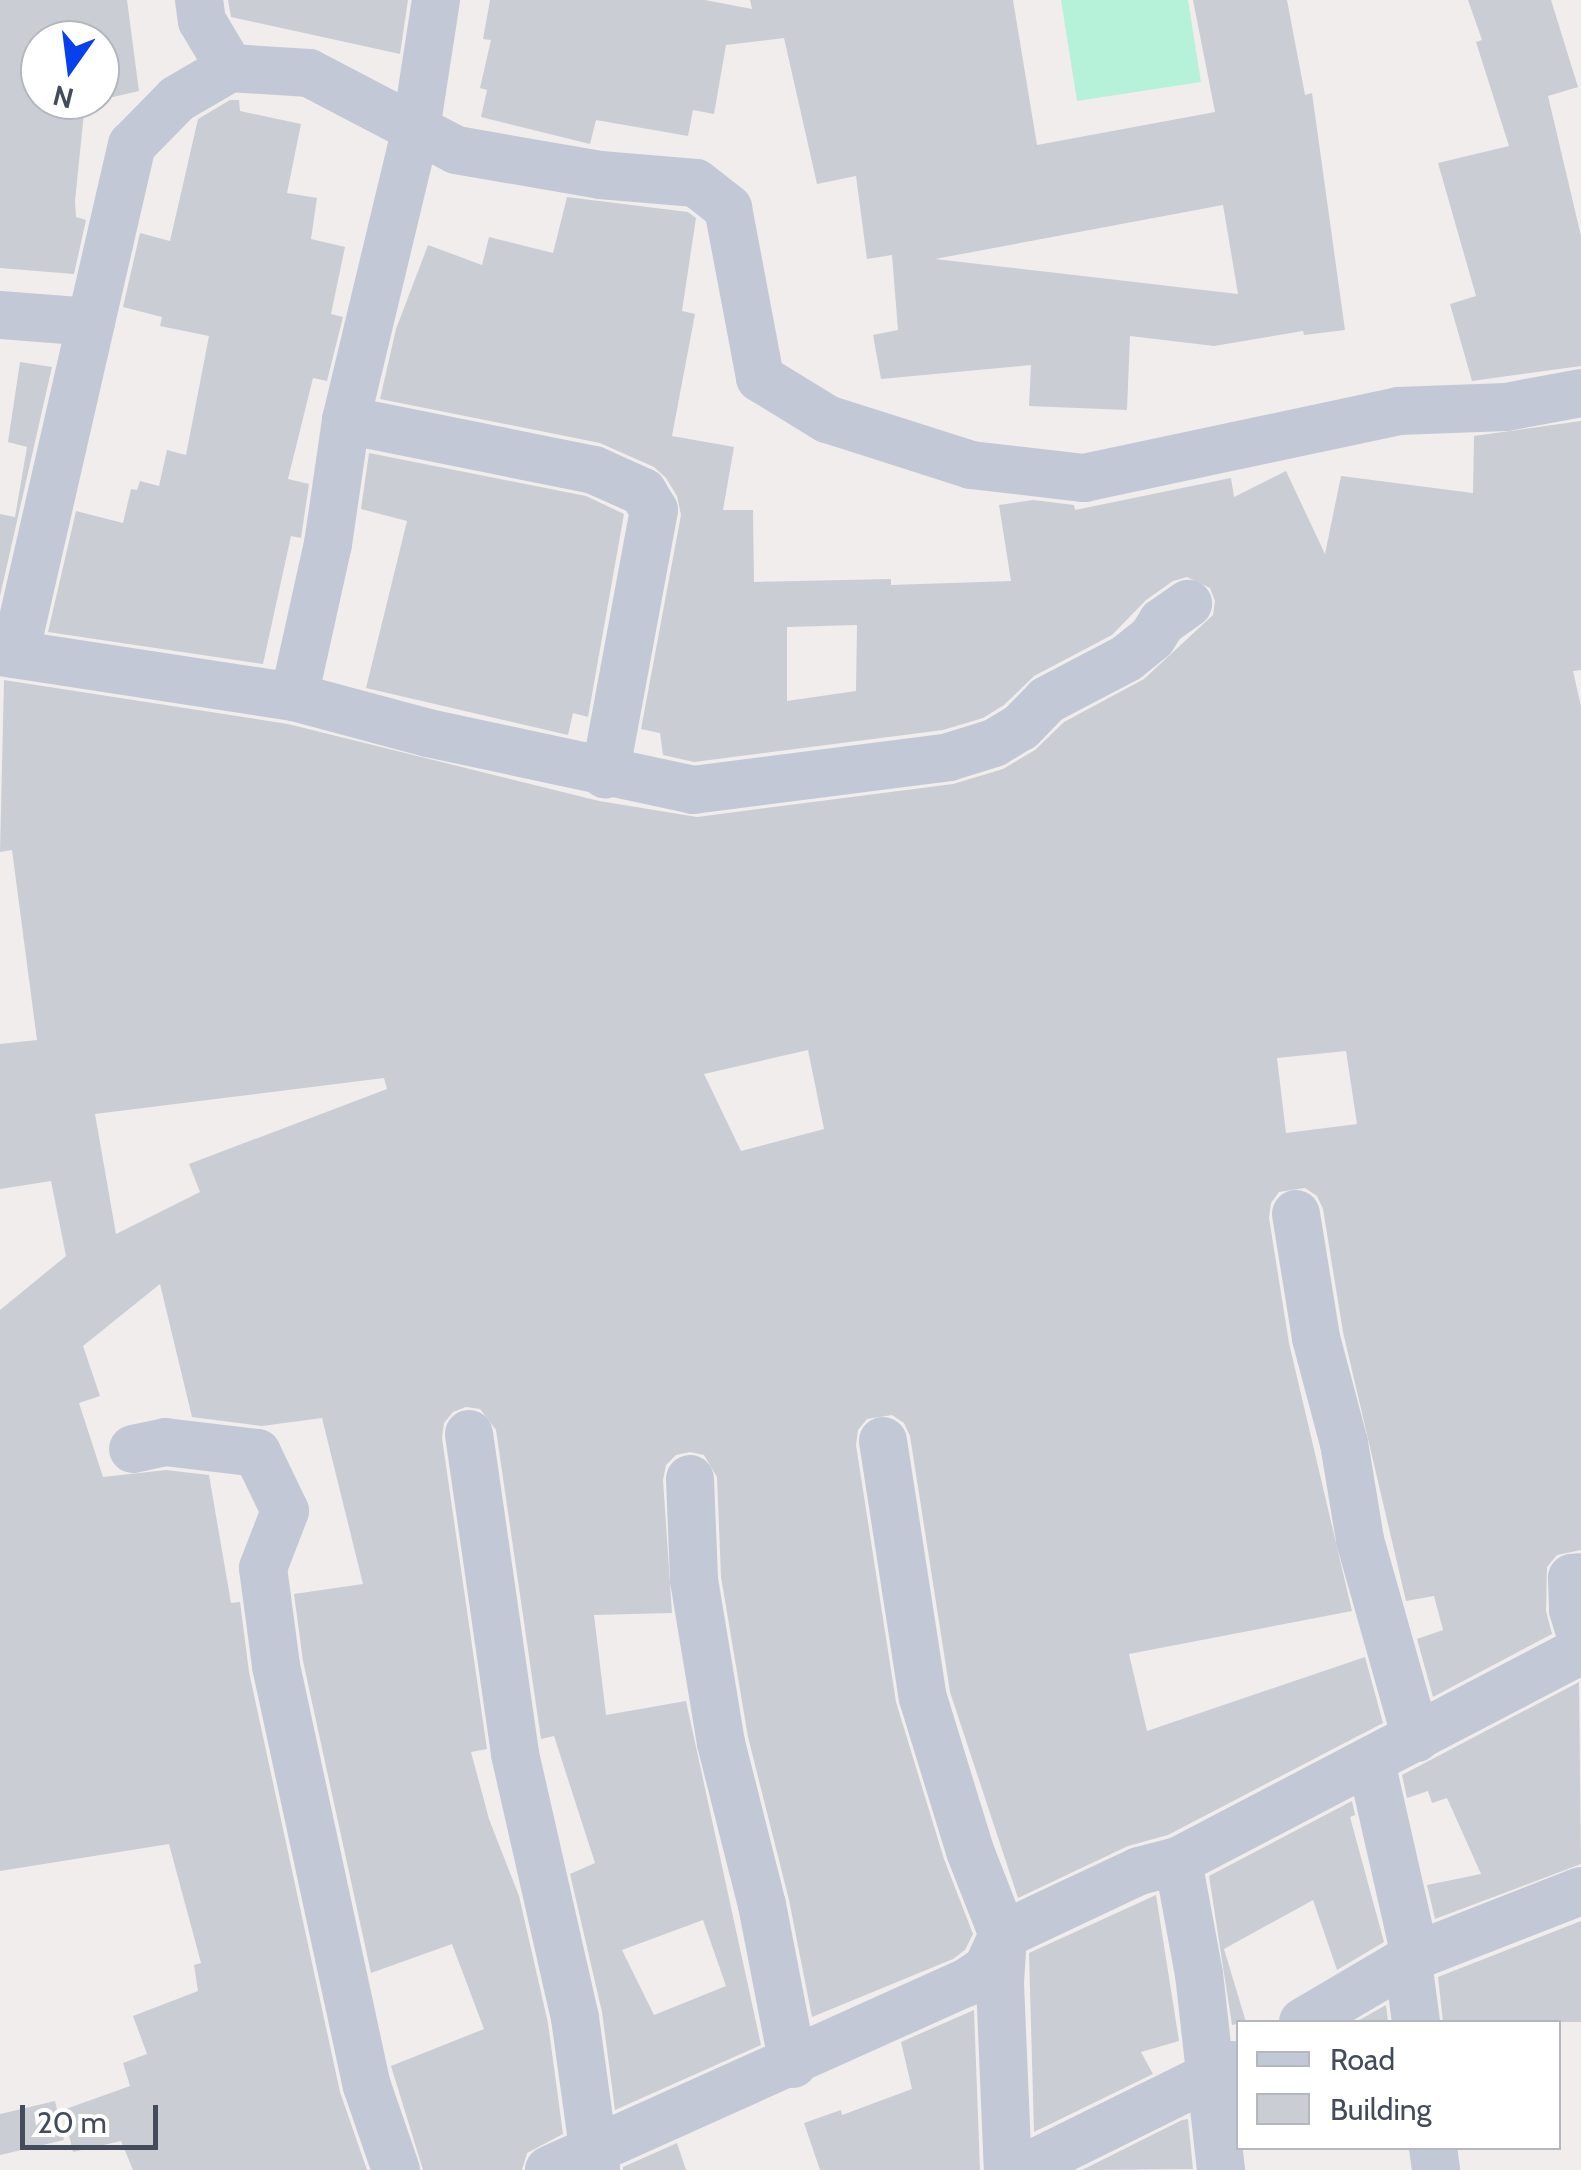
<!DOCTYPE html>
<style>
body{margin:0}
#map{position:relative;width:1581px;height:2170px;overflow:hidden;background:#f0edec;font-family:Cabin,sans-serif}
div>[style]{position:absolute}
[style*='--x']{left:calc(var(--x)*1px);top:calc(var(--y)*1px);width:calc(var(--w)*1px);rotate:calc(var(--a)*1deg)}
.green>*{inset:0;background:#b6f2d9}
.building>*{inset:0;background:#cbcdd5}
.minor>*{height:48px;margin:-24px;padding:0 24px;transform-origin:24px;border-radius:24px;background:#c2c8d6}
span{translate:-50% -50%;white-space:nowrap;text-align:center;line-height:1.15;-webkit-text-stroke:8px #fff;paint-order:stroke}
.legend{position:absolute;left:1236px;top:2020px;width:325px;height:130px;box-sizing:border-box;background:#fff;border:2px solid #b4b7be;margin:0;padding:12px 18px;list-style:none;font-size:30px;color:#444c5c}
.legend li{display:flex;align-items:center;gap:20px;height:50px}
.legend b{width:50px;border:2px solid #b4b7be}
.north{position:absolute;left:20px;top:20px;width:100px;height:100px;box-sizing:border-box;background:#fff;border:2px solid #b4b7be;border-radius:50%;rotate:194deg;font-size:28px;font-weight:700;line-height:40px;text-align:center;color:#444c5c}
.north::after{content:'';display:block;margin:auto;width:35px;height:45px;background:#0940ed;clip-path:polygon(50% 0,100% 100%,50% 72%,0 100%)}
.scale{position:absolute;left:20px;top:2105px;width:138px;height:45px;box-sizing:border-box;border:5px solid #444c5c;border-top:0;padding-left:12px;font-size:30px;line-height:35px;white-space:nowrap;color:#444c5c;-webkit-text-stroke:8px #fff;paint-order:stroke}
</style>
<div id="map">
<div class="green">
<div style="clip-path:polygon(1061px 0,1188px 0,1201px 82px,1077px 101px)"></div>
</div>
<div class="building">
<div style="clip-path:polygon(0 0,127px 0,139px 91px,100px 100px,100px 40px,40px 40px,40px 100px,100px 100px,85px 103px,75px 201px,76px 217px,86px 220px,74px 274px,0 268px)"></div>
<div style="clip-path:polygon(228px 0,408px 0,400px 54px,231px 17px)"></div>
<div style="clip-path:polygon(evenodd,490px 0,705px 0,752px 9px,750px 0,1013px 0,1037px 145px,1215px 112px,1193px 0,1287px 0,1305px 95px,1312px 93px,1345px 330px,1304px 335px,1303px 331px,1214px 346px,1130px 336px,1127px 410px,1029px 406px,1031px 365px,881px 379px,873px 335px,898px 330px,892px 255px,867px 259px,856px 176px,817px 184px,784px 38px,726px 45px,714px 114px,693px 110px,688px 136px,596px 120px,590px 144px,481px 117px,487px 90px,480px 88px,491px 40px,483px 39px,490px 0,1223px 205px,1238px 294px,935px 259px,1223px 205px)"></div>
<div style="clip-path:polygon(1468px 0,1551px 0,1578px 87px,1548px 96px,1581px 236px,1581px 366px,1472px 381px,1450px 304px,1476px 296px,1438px 163px,1509px 146px,1476px 42px,1482px 40px)"></div>
<div style="clip-path:polygon(230px 100px,239px 100px,240px 111px,301px 124px,287px 193px,317px 198px,311px 239px,345px 247px,331px 314px,343px 317px,327px 381px,313px 378px,288px 479px,309px 484px,301px 538px,291px 536px,263px 664px,48px 632px,76px 511px,123px 523px,131px 489px,137px 490px,140px 481px,159px 486px,167px 450px,186px 455px,209px 336px,160px 326px,162px 317px,123px 307px,140px 233px,170px 241px,198px 119px)"></div>
<div style="clip-path:polygon(evenodd,567px 197px,688px 212px,696px 218px,682px 311px,695px 314px,672px 436px,734px 447px,723px 510px,753px 510px,754px 582px,891px 579px,891px 585px,1011px 581px,999px 505px,1033px 500px,1074px 505px,1075px 510px,1231px 478px,1234px 497px,1286px 471px,1325px 554px,1341px 476px,1473px 493px,1474px 436px,1581px 421px,1581px 670px,1573px 671px,1581px 706px,1581px 1550px,1557px 1555px,1547px 1567px,1546px 1611px,1552px 1634px,1433px 1697px,1417px 1639px,1443px 1630px,1434px 1596px,1406px 1601px,1343px 1332px,1323px 1209px,1317px 1196px,1305px 1188px,1279px 1192px,1271px 1203px,1269px 1218px,1289px 1343px,1352px 1611px,1129px 1654px,1147px 1731px,1365px 1657px,1383px 1723px,1168px 1835px,1128px 1846px,1018px 1898px,950px 1692px,910px 1436px,904px 1423px,892px 1415px,867px 1419px,858px 1430px,856px 1445px,896px 1702px,944px 1859px,973px 1934px,965px 1950px,953px 1959px,812px 2017px,789px 1900px,748px 1737px,721px 1577px,717px 1477px,704px 1455px,690px 1452px,676px 1455px,666px 1465px,663px 1480px,672px 1613px,594px 1615px,606px 1715px,686px 1701px,761px 2045px,615px 2110px,602px 2012px,570px 1874px,595px 1863px,554px 1736px,541px 1739px,496px 1430px,480px 1409px,466px 1407px,453px 1412px,444px 1423px,442px 1438px,487px 1749px,471px 1752px,489px 1819px,519px 1896px,548px 2023px,563px 2134px,527px 2153px,522px 2170px,423px 2170px,391px 2066px,484px 2029px,452px 1944px,371px 1973px,303px 1661px,294px 1594px,363px 1584px,322px 1418px,262px 1426px,192px 1417px,160px 1284px,83px 1346px,100px 1396px,79px 1403px,103px 1477px,166px 1470px,209px 1475px,231px 1603px,240px 1602px,249px 1672px,340px 2092px,367px 2170px,133px 2170px,121px 2141px,73px 2152px,63px 2110px,130px 2086px,123px 2063px,147px 2054px,133px 2016px,198px 1991px,194px 1965px,201px 1963px,169px 1844px,0 1871px,0 1310px,66px 1256px,51px 1181px,0 1189px,0 1044px,37px 1040px,12px 850px,0 852px,4px 680px,288px 724px,599px 801px,697px 817px,953px 784px,1003px 769px,1035px 750px,1064px 722px,1144px 679px,1213px 615px,1215px 601px,1210px 588px,1187px 577px,1173px 581px,1146px 600px,1112px 635px,1034px 676px,1004px 705px,983px 718px,943px 730px,694px 762px,663px 755px,660px 733px,641px 729px,681px 515px,677px 496px,666px 478px,654px 467px,600px 443px,380px 399px,396px 329px,428px 245px,482px 265px,489px 237px,553px 253px,567px 197px,857px 625px,856px 691px,787px 701px,787px 627px,857px 625px,567px 197px,808px 1050px,824px 1129px,741px 1151px,704px 1074px,808px 1050px,567px 197px,1346px 1051px,1357px 1124px,1286px 1133px,1277px 1058px,1346px 1051px,567px 197px,384px 1078px,387px 1089px,189px 1164px,200px 1192px,116px 1234px,95px 1114px,384px 1078px,567px 197px,703px 1920px,726px 1986px,654px 2015px,622px 1950px,703px 1920px)"></div>
<div style="clip-path:polygon(20px 362px,52px 367px,0 596px,0 514px,15px 517px,27px 447px,8px 442px)"></div>
<div style="clip-path:polygon(369px 453px,586px 496px,624px 514px,588px 717px,573px 713px,568px 735px,366px 688px,407px 521px,361px 509px)"></div>
<div style="clip-path:polygon(1579px 1682px,1581px 1864px,1435px 1919px,1427px 1885px,1481px 1874px,1447px 1798px,1432px 1803px,1428px 1791px,1407px 1798px,1402px 1775px)"></div>
<div style="clip-path:polygon(1352px 1801px,1355px 1815px,1350px 1817px,1384px 1942px,1337px 1970px,1313px 1900px,1224px 1949px,1246px 2022px,1232px 2025px,1209px 1876px)"></div>
<div style="clip-path:polygon(1156px 1895px,1179px 2041px,1141px 2052px,1153px 2074px,1034px 2132px,1029px 1953px)"></div>
<div style="clip-path:polygon(1581px 1921px,1581px 2022px,1443px 2022px,1438px 1977px)"></div>
<div style="clip-path:polygon(1386px 2005px,1388px 2022px,1356px 2022px)"></div>
<div style="clip-path:polygon(974px 2010px,980px 2170px,820px 2170px,804px 2123px,841px 2110px,842px 2115px,912px 2089px,901px 2042px)"></div>
<div style="clip-path:polygon(55px 2101px,64px 2140px,0 2155px,0 2114px)"></div>
<div style="clip-path:polygon(1188px 2119px,1193px 2169px,1082px 2170px,1182px 2120px)"></div>
<div style="clip-path:polygon(677px 2143px,686px 2170px,623px 2170px,623px 2167px)"></div>
</div>
<div class="minor">
<div style="--x:199;--y:0;--w:21;--a:82"></div>
<div style="--x:202;--y:21;--w:55;--a:59.2"></div>
<div style="--x:0;--y:315;--w:91;--a:4.4"></div>
<div style="--x:91;--y:322;--w:182;--a:-77"></div>
<div style="--x:132;--y:145;--w:64;--a:-45.6"></div>
<div style="--x:177;--y:99;--w:61;--a:-30.3"></div>
<div style="--x:230;--y:68;--w:79;--a:3.6"></div>
<div style="--x:309;--y:73;--w:166;--a:27.6"></div>
<div style="--x:456;--y:150;--w:146;--a:9.8"></div>
<div style="--x:600;--y:175;--w:96;--a:4.8"></div>
<div style="--x:696;--y:183;--w:41;--a:38"></div>
<div style="--x:728;--y:208;--w:173;--a:79.3"></div>
<div style="--x:760;--y:378;--w:79;--a:31.5"></div>
<div style="--x:827;--y:419;--w:151;--a:17.7"></div>
<div style="--x:971;--y:465;--w:114;--a:6.6"></div>
<div style="--x:1084;--y:478;--w:321;--a:-12"></div>
<div style="--x:1398;--y:411;--w:108;--a:-2.1"></div>
<div style="--x:1506;--y:407;--w:76;--a:-10.6"></div>
<div style="--x:346;--y:420;--w:253;--a:11.4"></div>
<div style="--x:594;--y:470;--w:54;--a:24.2"></div>
<div style="--x:643;--y:492;--w:21;--a:59"></div>
<div style="--x:654;--y:510;--w:269;--a:100.5"></div>
<div style="--x:0;--y:652;--w:297;--a:8.7"></div>
<div style="--x:294;--y:697;--w:139;--a:15"></div>
<div style="--x:428;--y:733;--w:271;--a:12.1"></div>
<div style="--x:693;--y:790;--w:258;--a:-7.3"></div>
<div style="--x:949;--y:757;--w:47;--a:-17.3"></div>
<div style="--x:994;--y:743;--w:31;--a:-31"></div>
<div style="--x:1021;--y:727;--w:37;--a:-46"></div>
<div style="--x:1047;--y:700;--w:90;--a:-27.7"></div>
<div style="--x:1127;--y:658;--w:32;--a:-39"></div>
<div style="--x:1152;--y:638;--w:19;--a:-58"></div>
<div style="--x:1162;--y:622;--w:32;--a:-35"></div>
<div style="--x:15;--y:654;--w:341;--a:-77.1"></div>
<div style="--x:294;--y:697;--w:157;--a:-77.5"></div>
<div style="--x:328;--y:544;--w:125;--a:-81.7"></div>
<div style="--x:346;--y:420;--w:299;--a:-76.5"></div>
<div style="--x:416;--y:129;--w:131;--a:-81.2"></div>
<div style="--x:1296;--y:1214;--w:126;--a:80.8"></div>
<div style="--x:1316;--y:1338;--w:109;--a:75.1"></div>
<div style="--x:1344;--y:1443;--w:98;--a:80.6"></div>
<div style="--x:1360;--y:1540;--w:206;--a:74.2"></div>
<div style="--x:469;--y:1434;--w:323;--a:81.8"></div>
<div style="--x:515;--y:1754;--w:271;--a:77.2"></div>
<div style="--x:575;--y:2018;--w:153;--a:82.1"></div>
<div style="--x:883;--y:1441;--w:260;--a:81.2"></div>
<div style="--x:923;--y:1698;--w:160;--a:72.9"></div>
<div style="--x:970;--y:1851;--w:90;--a:68.6"></div>
<div style="--x:1003;--y:1935;--w:48;--a:93.6"></div>
<div style="--x:1000;--y:1983;--w:187;--a:87.6"></div>
<div style="--x:133;--y:1449;--w:33;--a:-12"></div>
<div style="--x:165;--y:1442;--w:93;--a:6.8"></div>
<div style="--x:257;--y:1453;--w:64;--a:64.2"></div>
<div style="--x:285;--y:1511;--w:61;--a:111.1"></div>
<div style="--x:263;--y:1568;--w:99;--a:82.4"></div>
<div style="--x:276;--y:1666;--w:430;--a:77.8"></div>
<div style="--x:367;--y:2086;--w:89;--a:71"></div>
<div style="--x:690;--y:1479;--w:101;--a:87.7"></div>
<div style="--x:694;--y:1580;--w:165;--a:80.6"></div>
<div style="--x:721;--y:1743;--w:167;--a:75.8"></div>
<div style="--x:762;--y:1905;--w:162;--a:79"></div>
<div style="--x:1581;--y:1577;--w:9;--a:174"></div>
<div style="--x:1572;--y:1578;--w:32;--a:88"></div>
<div style="--x:1573;--y:1610;--w:27;--a:73"></div>
<div style="--x:1371;--y:1762;--w:199;--a:77.2"></div>
<div style="--x:1415;--y:1956;--w:15;--a:113"></div>
<div style="--x:1409;--y:1970;--w:52;--a:82.3"></div>
<div style="--x:1178;--y:1861;--w:115;--a:79.5"></div>
<div style="--x:1199;--y:1974;--w:197;--a:83.6"></div>
<div style="--x:1303;--y:2022;--w:130;--a:-30.5"></div>
<div style="--x:1415;--y:1956;--w:178;--a:-21.4"></div>
<div style="--x:1433;--y:2148;--w:22;--a:82"></div>
<div style="--x:549;--y:2170;--w:457;--a:-24.2"></div>
<div style="--x:966;--y:1983;--w:25;--a:-34"></div>
<div style="--x:987;--y:1969;--w:38;--a:-65"></div>
<div style="--x:1003;--y:1935;--w:150;--a:-25.2"></div>
<div style="--x:1139;--y:1871;--w:40;--a:-14.4"></div>
<div style="--x:1178;--y:1861;--w:455;--a:-27.6"></div>
<div style="--x:1020;--y:2170;--w:237;--a:-26.3"></div>
</div>
<ul class="legend">
<li><b style="height:12px;background:#c2c8d6"></b>Road</li>
<li><b style="height:28px;background:#cbcdd5"></b>Building</li>
</ul>
<div class="north">N</div>
<div class="scale">20 m</div>
</div>
